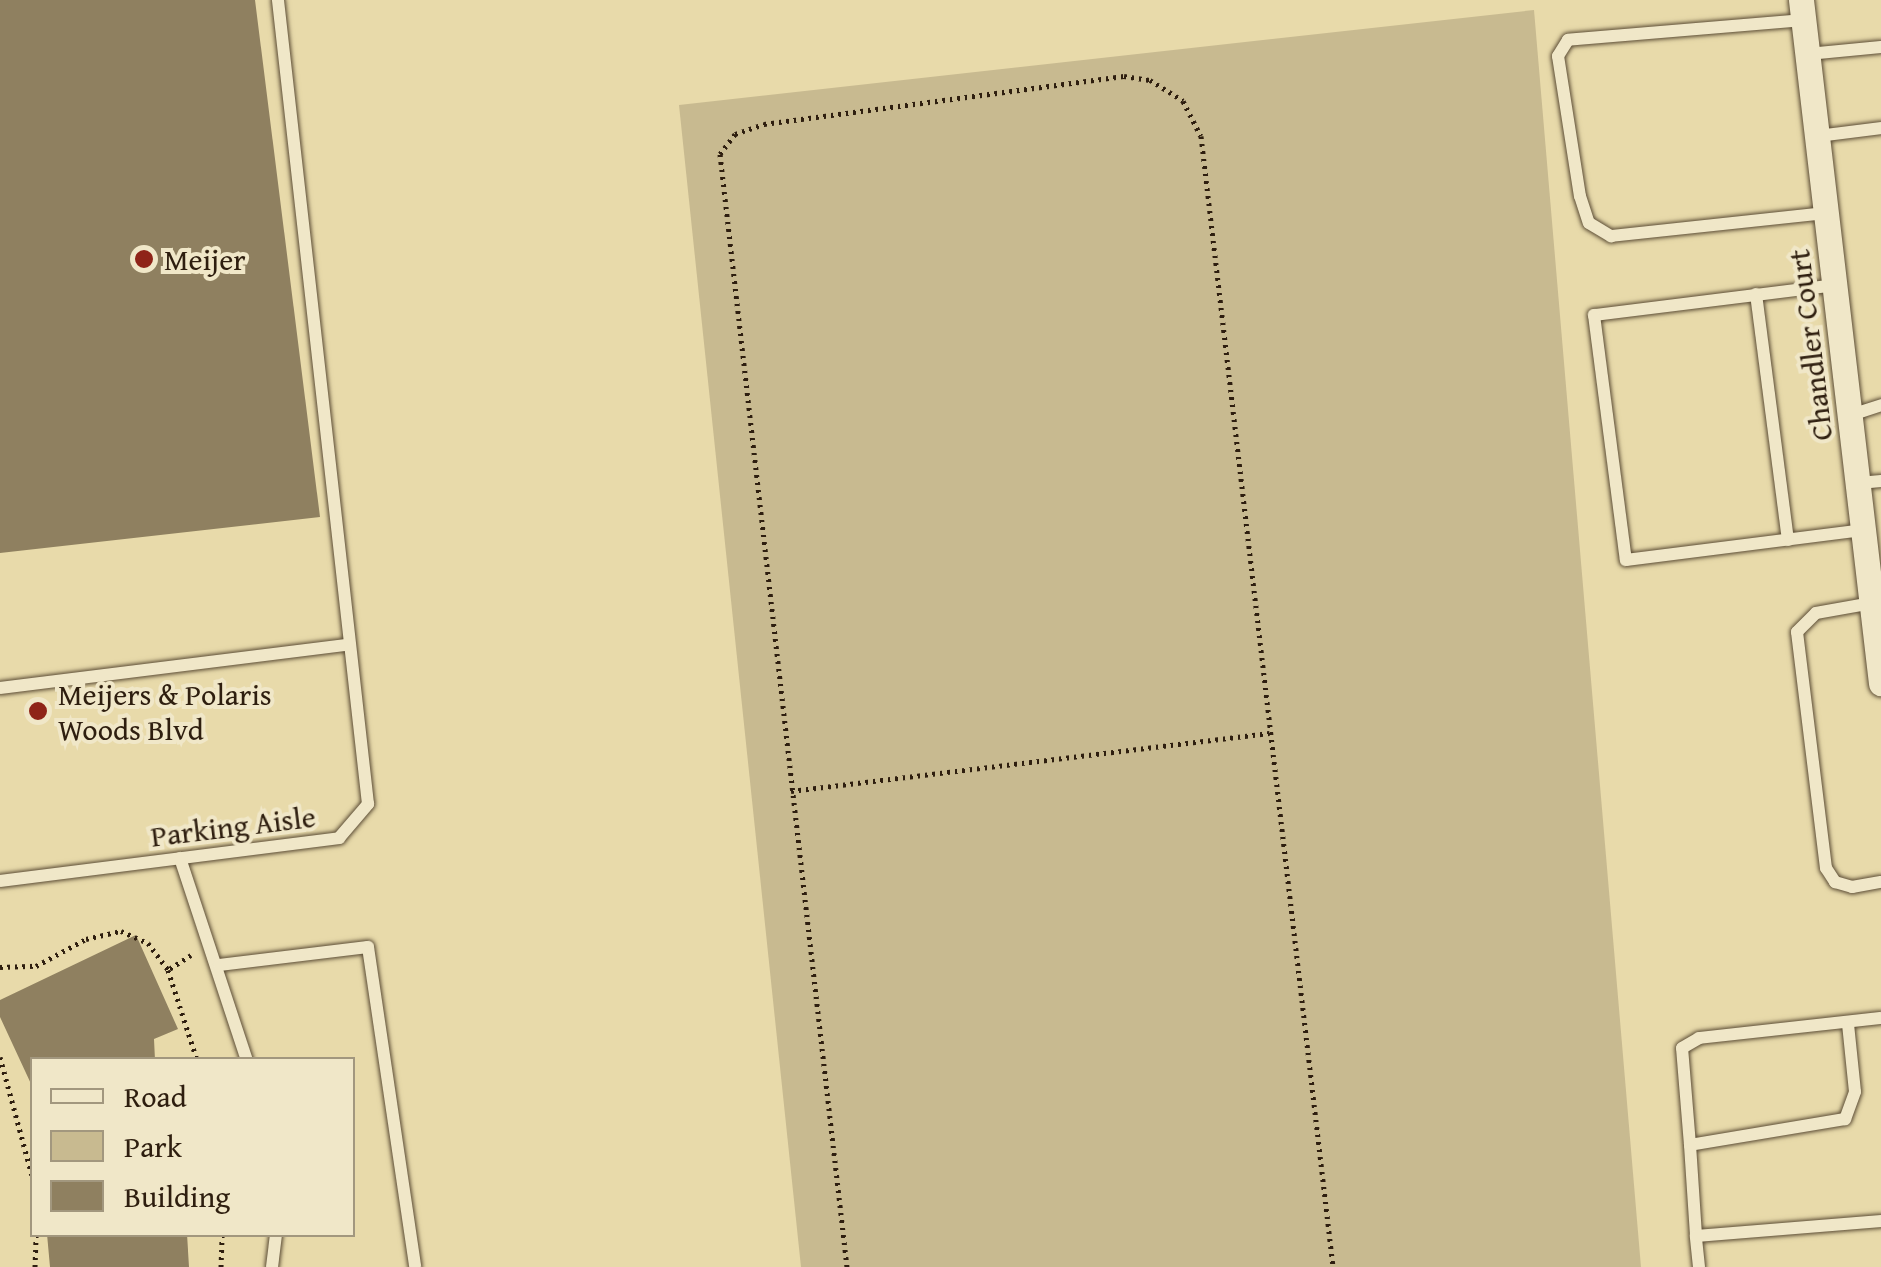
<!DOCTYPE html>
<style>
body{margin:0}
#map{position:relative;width:1881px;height:1267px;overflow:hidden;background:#e8daaa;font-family:"Gentium Book Plus",serif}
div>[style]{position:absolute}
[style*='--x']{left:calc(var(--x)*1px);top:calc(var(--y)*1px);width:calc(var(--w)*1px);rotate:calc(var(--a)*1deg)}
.green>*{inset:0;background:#c8ba90}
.building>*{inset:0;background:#8f8060}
.path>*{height:5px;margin-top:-2.5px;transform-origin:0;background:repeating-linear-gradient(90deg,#2e1e0f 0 2.5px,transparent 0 7.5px)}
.roads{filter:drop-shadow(0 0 2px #5c4d36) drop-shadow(0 0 2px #5c4d36)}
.service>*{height:12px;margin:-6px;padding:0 6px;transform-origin:6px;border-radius:6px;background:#f0e7c8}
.minor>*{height:25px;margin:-12.5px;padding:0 12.5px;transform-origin:12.5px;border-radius:12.5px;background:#f0e7c8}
.dots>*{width:28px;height:28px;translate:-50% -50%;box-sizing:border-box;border:5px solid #f0e7c8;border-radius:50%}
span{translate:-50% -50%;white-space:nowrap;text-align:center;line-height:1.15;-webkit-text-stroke:8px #f0e7c8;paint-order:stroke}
.poi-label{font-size:30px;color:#2e1e0f}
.left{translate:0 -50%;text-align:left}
.street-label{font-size:30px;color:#2e1e0f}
.legend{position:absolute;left:30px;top:1057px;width:325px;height:180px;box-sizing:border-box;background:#f0e7c8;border:2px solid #a2977e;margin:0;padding:12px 18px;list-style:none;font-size:30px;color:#2e1e0f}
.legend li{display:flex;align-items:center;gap:20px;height:50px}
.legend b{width:50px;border:2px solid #a2977e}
</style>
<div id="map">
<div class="green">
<div style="clip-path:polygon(1534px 10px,1641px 1267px,801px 1267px,679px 105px)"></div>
</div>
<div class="building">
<div style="clip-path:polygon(0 0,255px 0,320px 517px,0 553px)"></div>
<div style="clip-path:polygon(136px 935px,178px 1029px,154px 1039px,155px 1060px,32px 1060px,32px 1086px,0 1017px,0 1000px)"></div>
<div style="clip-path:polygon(47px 1234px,187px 1234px,189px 1267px,50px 1267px)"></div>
</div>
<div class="path">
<div style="--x:791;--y:791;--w:482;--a:-6.9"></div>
<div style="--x:191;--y:955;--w:27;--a:147"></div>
<div style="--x:168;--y:970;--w:95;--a:72.1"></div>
<div style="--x:0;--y:967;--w:36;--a:-2"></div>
<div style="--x:36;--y:966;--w:57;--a:-28.4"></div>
<div style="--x:86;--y:939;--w:36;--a:-13"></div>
<div style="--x:121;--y:931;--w:30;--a:24"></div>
<div style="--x:148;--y:943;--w:34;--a:53"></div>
<div style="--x:0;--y:1057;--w:123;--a:74.9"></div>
<div style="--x:35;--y:1267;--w:33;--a:-88"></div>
<div style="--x:221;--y:1267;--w:33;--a:-88"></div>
<div style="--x:847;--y:1267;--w:1120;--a:-96.51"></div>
<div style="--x:720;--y:154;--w:25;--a:-53"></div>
<div style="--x:735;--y:134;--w:31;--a:-19"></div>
<div style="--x:764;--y:124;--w:363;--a:-7.6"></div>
<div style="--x:1124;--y:76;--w:26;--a:9"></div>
<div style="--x:1150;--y:80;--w:39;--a:32"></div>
<div style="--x:1183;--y:101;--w:39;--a:63"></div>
<div style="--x:1201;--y:136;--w:1139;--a:83.34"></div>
</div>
<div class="roads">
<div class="service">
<div style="--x:1804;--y:20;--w:237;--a:175.2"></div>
<div style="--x:1568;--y:40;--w:19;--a:122"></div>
<div style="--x:1558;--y:56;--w:142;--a:81.1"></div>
<div style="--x:1580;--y:196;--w:28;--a:72"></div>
<div style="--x:1589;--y:223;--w:26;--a:31"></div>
<div style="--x:1611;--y:236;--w:217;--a:-6.1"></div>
<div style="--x:1808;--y:54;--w:73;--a:-5.5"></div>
<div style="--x:1818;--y:136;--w:64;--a:-7.2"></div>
<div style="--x:1836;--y:285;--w:244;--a:172.9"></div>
<div style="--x:1594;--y:315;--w:247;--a:82.6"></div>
<div style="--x:1626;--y:560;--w:240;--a:-7.2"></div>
<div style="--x:1756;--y:294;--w:248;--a:82.6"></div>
<div style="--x:1851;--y:415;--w:32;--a:-18"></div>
<div style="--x:1859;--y:483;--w:22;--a:-5"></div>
<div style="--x:1872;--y:603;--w:57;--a:169.9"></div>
<div style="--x:1816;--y:613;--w:27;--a:135"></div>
<div style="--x:1797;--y:632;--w:238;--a:83"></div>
<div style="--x:1826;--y:868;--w:17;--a:57"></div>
<div style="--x:1835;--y:882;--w:18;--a:16"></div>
<div style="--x:1852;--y:887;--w:29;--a:-10"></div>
<div style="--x:0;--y:688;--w:349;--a:-7.1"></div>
<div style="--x:180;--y:858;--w:213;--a:71.7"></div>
<div style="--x:0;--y:881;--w:342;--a:-7.2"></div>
<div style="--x:339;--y:838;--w:45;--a:-49.5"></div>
<div style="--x:368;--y:804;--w:809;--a:-96.39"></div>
<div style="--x:219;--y:965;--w:150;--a:-6.9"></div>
<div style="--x:368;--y:947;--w:323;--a:81.6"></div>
<div style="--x:1848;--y:1024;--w:68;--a:84.1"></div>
<div style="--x:1855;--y:1092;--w:29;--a:110"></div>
<div style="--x:1845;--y:1119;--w:157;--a:170.5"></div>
<div style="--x:1690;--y:1145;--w:97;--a:-94.7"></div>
<div style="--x:1682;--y:1048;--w:20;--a:-30"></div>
<div style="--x:1699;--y:1038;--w:183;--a:-6.3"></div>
<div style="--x:1690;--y:1145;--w:91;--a:86.2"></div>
<div style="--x:272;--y:1267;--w:33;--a:-83"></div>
<div style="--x:1699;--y:1267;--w:31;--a:-96"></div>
<div style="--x:1696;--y:1236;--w:186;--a:-4.6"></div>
</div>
<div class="minor">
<div style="--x:1801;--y:0;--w:688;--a:83.32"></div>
</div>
</div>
<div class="dots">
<div style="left:144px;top:259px;background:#8f2418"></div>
<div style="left:38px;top:711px;background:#8f2418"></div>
</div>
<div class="poi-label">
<span class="left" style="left:164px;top:259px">Meijer</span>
<span class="left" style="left:58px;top:711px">Meijers &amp; Polaris<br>Woods Blvd</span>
</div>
<div class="street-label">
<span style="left:1810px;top:345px;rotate:-97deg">Chandler Court</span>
<span style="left:233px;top:826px;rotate:-7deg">Parking Aisle</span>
</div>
<ul class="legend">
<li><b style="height:12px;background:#f0e7c8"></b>Road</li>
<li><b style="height:28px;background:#c8ba90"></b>Park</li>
<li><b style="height:28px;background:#8f8060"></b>Building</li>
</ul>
</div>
